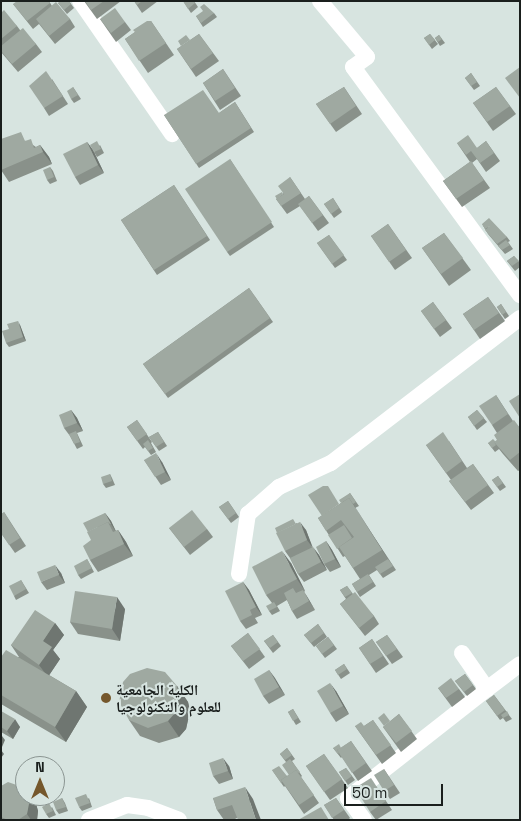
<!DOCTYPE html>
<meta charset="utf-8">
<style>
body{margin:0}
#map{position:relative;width:521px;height:821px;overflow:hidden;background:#d7e4e0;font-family:"Space Grotesk","Noto Naskh Arabic",sans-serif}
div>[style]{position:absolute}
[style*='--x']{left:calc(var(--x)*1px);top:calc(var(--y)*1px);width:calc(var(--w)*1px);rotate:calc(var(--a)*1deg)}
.minor>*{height:16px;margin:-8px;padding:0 8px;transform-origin:8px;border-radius:8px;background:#fff}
.wall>*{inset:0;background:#89918a}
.shaded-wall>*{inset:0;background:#6f7671}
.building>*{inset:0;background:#9fa9a1}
.dots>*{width:14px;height:14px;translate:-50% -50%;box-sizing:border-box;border:2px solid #d7e4e0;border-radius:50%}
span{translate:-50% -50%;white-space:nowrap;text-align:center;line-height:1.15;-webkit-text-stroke:4px #d7e4e0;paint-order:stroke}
.poi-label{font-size:15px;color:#1a1f1d;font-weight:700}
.left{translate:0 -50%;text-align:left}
.frame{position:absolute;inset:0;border:2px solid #1a1f1d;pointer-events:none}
.north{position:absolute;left:15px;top:756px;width:50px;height:50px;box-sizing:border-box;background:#d7e4e0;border:1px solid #8b9592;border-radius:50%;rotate:0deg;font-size:14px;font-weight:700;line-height:20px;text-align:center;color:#1a1f1d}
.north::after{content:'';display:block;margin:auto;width:18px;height:22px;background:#75572c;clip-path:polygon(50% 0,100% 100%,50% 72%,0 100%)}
.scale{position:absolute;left:344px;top:784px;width:99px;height:22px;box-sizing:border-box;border:2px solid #1a1f1d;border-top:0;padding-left:6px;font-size:15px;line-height:18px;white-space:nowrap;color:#1a1f1d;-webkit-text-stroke:4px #d7e4e0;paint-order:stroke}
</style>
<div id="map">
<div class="minor">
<div style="--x:80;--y:1;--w:162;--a:55.3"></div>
<div style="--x:320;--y:1;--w:73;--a:50"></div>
<div style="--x:367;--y:57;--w:17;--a:144"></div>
<div style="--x:353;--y:67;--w:283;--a:53.8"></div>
<div style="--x:239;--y:574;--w:61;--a:-81.5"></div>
<div style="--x:248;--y:514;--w:41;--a:-41.1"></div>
<div style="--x:279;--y:487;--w:57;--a:-24.8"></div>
<div style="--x:331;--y:463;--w:238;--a:-37.5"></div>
<div style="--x:462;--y:653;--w:44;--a:55.2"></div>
<div style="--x:487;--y:689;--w:41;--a:-37.1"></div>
<div style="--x:89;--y:820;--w:41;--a:-21.5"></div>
<div style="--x:127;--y:805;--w:21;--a:8"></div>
<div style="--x:148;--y:808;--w:33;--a:21"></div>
<div style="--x:364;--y:820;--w:27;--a:-126"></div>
<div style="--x:348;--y:798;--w:177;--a:-38.1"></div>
</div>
<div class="wall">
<div style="clip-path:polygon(49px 1px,52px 6px,70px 19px,75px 27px,55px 44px,39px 24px,33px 29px,13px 4px)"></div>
<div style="clip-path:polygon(69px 1px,74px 8px,67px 14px,58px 3px)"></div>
<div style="clip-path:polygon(84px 1px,121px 1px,97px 19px)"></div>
<div style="clip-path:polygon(134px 1px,158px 1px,142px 13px)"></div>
<div style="clip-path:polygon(183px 1px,194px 1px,198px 7px,191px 13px)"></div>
<div style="clip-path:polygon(1px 13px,17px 26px,20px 30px,36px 44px,42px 52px,18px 72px,1px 52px)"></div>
<div style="clip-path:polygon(214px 13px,217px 17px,203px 27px,196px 16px)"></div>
<div style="clip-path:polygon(100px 19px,125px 22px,131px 30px,116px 42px)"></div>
<div style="clip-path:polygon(151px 21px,174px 55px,148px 73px,125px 39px)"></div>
<div style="clip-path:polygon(199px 34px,219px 61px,196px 77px,177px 49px)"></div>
<div style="clip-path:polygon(430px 34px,438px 44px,432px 49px,424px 38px)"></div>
<div style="clip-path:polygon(439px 35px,445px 43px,440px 46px,435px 38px)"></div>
<div style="clip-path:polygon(223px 69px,241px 96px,220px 110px,203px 83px)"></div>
<div style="clip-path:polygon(471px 73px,480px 86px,474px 90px,465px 78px)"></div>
<div style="clip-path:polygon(52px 79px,68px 104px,49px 116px,44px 108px)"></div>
<div style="clip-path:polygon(73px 87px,81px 99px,74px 103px,71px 99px)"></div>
<div style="clip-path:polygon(344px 87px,362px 114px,336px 132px,316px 104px)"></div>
<div style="clip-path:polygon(496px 87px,516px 114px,493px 131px,473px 103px)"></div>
<div style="clip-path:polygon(235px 102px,254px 132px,199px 168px,164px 115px,219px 113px)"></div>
<div style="clip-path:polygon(1px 139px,27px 141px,36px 147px,40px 145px,49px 157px,52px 164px,9px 182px,1px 170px)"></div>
<div style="clip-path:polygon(486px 141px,500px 161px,486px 172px,477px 159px,472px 163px,490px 188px,462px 207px,443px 181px,470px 162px,457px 143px,477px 148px)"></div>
<div style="clip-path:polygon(87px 142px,93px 150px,104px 173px,80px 185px,75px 177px)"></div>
<div style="clip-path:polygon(100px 145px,104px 153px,97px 157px,94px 152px)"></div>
<div style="clip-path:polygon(230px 159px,274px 227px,230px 256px,227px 252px)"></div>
<div style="clip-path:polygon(50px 167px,53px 171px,57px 181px,50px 184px,47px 180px)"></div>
<div style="clip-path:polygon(290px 177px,305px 199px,309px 196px,329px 223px,318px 231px,300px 206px,287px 214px,276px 199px,283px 194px)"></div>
<div style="clip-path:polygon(174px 185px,210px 240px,157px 275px,121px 220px)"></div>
<div style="clip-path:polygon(333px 198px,342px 212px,334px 218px,324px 204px)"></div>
<div style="clip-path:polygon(388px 224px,412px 258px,395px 270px,371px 236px)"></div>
<div style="clip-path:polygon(482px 224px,507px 237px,510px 241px,508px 242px,513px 249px,505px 254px,488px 234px)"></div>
<div style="clip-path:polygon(444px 233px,471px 270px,449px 286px,422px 248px)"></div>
<div style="clip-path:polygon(329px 235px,347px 260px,335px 268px,317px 243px)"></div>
<div style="clip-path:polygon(514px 256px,520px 263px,520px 267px,515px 271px,507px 261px)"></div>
<div style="clip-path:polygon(249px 288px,273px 322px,168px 398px,143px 364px)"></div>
<div style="clip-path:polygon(488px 297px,505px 321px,480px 339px,463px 314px)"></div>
<div style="clip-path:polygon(433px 302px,452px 328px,440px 337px,421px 311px)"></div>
<div style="clip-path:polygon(501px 304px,509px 316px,505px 319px,497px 307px)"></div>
<div style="clip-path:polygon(20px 325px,26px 341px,9px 347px,6px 343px,9px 329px)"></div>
<div style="clip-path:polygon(496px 395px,513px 421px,520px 428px,520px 470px,518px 471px,503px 454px,499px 449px,495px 452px,488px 443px,496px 442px,497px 440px,497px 433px,492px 425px)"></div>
<div style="clip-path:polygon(71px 410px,77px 418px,83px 431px,77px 433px,83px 446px,77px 449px,70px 436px,64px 428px)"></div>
<div style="clip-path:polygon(477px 410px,487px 422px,477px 430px,468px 417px)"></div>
<div style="clip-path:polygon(137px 420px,152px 442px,151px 443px,156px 452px,151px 455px,145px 447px,143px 449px,127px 427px)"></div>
<div style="clip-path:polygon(158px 432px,167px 446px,159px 451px,149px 437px)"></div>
<div style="clip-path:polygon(449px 441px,467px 468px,473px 464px,494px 493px,471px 510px,449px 481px,451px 480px,426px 445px)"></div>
<div style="clip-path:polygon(144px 460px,162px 462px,171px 480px,161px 485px)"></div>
<div style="clip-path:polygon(110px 474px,112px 478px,115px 485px,106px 488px,103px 484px)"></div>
<div style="clip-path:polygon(498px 476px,506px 487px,500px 491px,492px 480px)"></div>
<div style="clip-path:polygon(350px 493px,359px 506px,355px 508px,396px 570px,383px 578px,377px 570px,369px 575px,376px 586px,360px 597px,352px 584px,360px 579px,345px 556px,343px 557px,318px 518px,341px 503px)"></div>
<div style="clip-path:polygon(228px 501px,239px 517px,231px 523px,219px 507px)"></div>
<div style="clip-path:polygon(4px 512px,26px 546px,15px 553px,1px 533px)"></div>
<div style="clip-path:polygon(105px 513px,111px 521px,116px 531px,118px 530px,126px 542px,133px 556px,98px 572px,90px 560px,91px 540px)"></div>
<div style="clip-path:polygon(296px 523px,306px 530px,312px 547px,319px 555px,327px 570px,304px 582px,298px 574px,290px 558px,285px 551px)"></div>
<div style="clip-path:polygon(169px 528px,207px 529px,213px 537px,190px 555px)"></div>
<div style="clip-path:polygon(326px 541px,332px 550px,341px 567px,330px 572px,324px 564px)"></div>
<div style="clip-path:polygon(87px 559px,94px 572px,81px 579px,78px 575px)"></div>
<div style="clip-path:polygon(291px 563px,305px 591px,304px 592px,315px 610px,297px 619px,292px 611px,287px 600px,277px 606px,280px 611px,272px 615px,269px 611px,272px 603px,266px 595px)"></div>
<div style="clip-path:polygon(61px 573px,65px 583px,47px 590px,41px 582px)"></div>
<div style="clip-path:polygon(21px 580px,29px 593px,16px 600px,14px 596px)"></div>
<div style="clip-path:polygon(243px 582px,249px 590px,262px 615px,255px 618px,258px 623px,246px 629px,240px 621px)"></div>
<div style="clip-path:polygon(347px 586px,353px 594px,374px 616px,379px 624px,365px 636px,340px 604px,346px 599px,340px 590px)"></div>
<div style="clip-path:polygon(125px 609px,120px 641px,78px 634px,70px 622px)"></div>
<div style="clip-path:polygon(55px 623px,64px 635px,53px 650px,60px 659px,49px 675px,76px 691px,87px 707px,66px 742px,1px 704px,1px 657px,19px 657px,11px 645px)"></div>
<div style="clip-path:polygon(318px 624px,327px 637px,314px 647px,304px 635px)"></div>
<div style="clip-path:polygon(248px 633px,265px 657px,249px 669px,231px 646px)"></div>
<div style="clip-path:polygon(273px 635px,281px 646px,273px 653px,264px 641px)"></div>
<div style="clip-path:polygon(387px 635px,403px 657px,392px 664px,376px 642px)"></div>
<div style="clip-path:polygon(328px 637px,337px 649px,325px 658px,316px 646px)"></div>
<div style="clip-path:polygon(372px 639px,389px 664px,376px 673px,359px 648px)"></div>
<div style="clip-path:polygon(344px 664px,350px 673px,341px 679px,335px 670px)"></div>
<div style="clip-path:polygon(269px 670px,285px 695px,269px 704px,263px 696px)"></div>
<div style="clip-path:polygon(465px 674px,476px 689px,467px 696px,455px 681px)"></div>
<div style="clip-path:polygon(177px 686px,188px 702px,190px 711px,186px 729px,179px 737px,159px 743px,140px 736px,129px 720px)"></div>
<div style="clip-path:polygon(438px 688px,459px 689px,465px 697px,452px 707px)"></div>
<div style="clip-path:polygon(336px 691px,349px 714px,336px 722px,330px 713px)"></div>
<div style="clip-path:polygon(494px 695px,512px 719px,506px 722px,503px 718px,500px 720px,486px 701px)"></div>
<div style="clip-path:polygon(293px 709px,301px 722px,296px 725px,288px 712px)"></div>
<div style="clip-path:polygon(1px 711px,20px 727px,13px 739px,1px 732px)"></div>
<div style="clip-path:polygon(399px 714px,417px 739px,401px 752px,383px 727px)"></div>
<div style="clip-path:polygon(373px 720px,396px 753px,382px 764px,355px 726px,364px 726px)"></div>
<div style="clip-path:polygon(351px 741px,372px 771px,358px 781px,342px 757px,341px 758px,333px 748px,341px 748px)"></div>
<div style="clip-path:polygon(287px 748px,295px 759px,292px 761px,302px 776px,301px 777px,319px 803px,304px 814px,285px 786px,284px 787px,272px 770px,287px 776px,289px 775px,286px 762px,280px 754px)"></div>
<div style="clip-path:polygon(324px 754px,348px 788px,330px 800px,306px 766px)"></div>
<div style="clip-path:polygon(229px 766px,233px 779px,219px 784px,213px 776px)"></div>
<div style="clip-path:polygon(346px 768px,355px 780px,348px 785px,339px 772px)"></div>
<div style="clip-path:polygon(384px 769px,400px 793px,390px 799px,384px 791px)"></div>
<div style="clip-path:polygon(1px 786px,25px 796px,32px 796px,35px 800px,38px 811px,37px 820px,2px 820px)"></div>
<div style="clip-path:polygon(376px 786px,392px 810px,376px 820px,370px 812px)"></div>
<div style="clip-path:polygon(62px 798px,65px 803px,68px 811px,59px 814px,56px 810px)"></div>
<div style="clip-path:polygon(89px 798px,92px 807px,82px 811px,79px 807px)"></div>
<div style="clip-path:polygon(213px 798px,253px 799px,237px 818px,233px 820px,224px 820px,217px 810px)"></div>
<div style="clip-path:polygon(336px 798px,350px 818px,348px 820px,334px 820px,324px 805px)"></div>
<div style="clip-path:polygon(52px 807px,56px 815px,49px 818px,46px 814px)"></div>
</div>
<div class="shaded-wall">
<div style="clip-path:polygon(87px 142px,93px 150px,104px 173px,98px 165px)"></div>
<div style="clip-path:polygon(40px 145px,49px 157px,52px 164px,43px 152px)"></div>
<div style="clip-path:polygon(18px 321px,20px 325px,26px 341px,23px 337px)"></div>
<div style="clip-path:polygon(71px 410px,77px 418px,83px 431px,77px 423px)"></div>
<div style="clip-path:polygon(156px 453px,162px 462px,171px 480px,165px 472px)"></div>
<div style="clip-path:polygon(349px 498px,357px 510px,390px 562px,382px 550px)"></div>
<div style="clip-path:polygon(105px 513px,111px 521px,116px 532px,111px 524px)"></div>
<div style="clip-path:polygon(300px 522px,306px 530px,313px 548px,307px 540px)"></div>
<div style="clip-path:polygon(118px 530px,126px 542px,133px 556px,124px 544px)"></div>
<div style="clip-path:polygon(326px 541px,332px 550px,341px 567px,335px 559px)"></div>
<div style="clip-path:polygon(313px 547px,319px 555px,327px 570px,321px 562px)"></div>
<div style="clip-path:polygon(282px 551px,291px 563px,305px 591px,297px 579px)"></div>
<div style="clip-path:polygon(55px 565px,61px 573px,65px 583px,59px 575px)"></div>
<div style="clip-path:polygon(243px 582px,249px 590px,262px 615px,256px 607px)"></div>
<div style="clip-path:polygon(303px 590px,308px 598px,315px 610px,309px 601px)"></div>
<div style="clip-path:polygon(117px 597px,125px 609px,120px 641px,112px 629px)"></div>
<div style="clip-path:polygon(55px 623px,64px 635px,53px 650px,60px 659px,48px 677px,39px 665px,43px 641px)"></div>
<div style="clip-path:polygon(269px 670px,275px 678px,285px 695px,279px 687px)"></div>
<div style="clip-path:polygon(330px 683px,336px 691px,349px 714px,343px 706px)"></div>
<div style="clip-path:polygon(177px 686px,188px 702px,190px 711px,186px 729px,179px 737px,168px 721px)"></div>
<div style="clip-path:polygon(76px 691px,87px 707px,66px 742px,55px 727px)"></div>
<div style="clip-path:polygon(15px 719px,20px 727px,13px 739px,7px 731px)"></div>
<div style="clip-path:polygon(2px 736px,5px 740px,2px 747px,1px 738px)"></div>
<div style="clip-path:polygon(1px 750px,4px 754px,1px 758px)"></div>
<div style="clip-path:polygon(223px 758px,229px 766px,233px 779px,228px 771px)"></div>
<div style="clip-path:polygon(245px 787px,253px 799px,261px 820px,256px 820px)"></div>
<div style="clip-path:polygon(29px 796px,32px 796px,35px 800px,38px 811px,37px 820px,31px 820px,27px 814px)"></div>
</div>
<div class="building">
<div style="clip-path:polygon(17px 1px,49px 1px,50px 3px,27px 21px,13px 4px)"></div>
<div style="clip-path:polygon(60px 1px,69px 1px,71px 4px,64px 10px,58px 3px)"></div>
<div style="clip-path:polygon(85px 1px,104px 1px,91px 10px)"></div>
<div style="clip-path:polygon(134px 1px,142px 1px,137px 5px)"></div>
<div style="clip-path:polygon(183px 1px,194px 1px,195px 3px,188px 9px)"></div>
<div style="clip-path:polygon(56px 2px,70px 19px,49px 36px,36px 19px)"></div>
<div style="clip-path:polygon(204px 4px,214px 13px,201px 23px,196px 16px,203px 11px,200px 7px)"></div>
<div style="clip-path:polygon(115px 8px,125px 22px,111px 33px,100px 19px)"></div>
<div style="clip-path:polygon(4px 10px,17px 26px,1px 39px,1px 13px)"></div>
<div style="clip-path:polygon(147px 21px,151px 21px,166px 43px,139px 61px,125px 39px,135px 32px,133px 30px)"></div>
<div style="clip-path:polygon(23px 28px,36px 44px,12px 64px,1px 51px,1px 46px)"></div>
<div style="clip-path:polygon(199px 34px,213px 53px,191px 69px,177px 49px)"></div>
<div style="clip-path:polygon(430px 34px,435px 40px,429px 45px,424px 38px)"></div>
<div style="clip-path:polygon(186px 35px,190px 40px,181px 46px,178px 41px)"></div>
<div style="clip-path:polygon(439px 35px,442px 39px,438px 42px,435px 38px)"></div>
<div style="clip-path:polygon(520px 67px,520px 98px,505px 78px)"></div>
<div style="clip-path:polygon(223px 69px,235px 88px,215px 101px,203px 83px)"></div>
<div style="clip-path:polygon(46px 71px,63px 96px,44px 108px,29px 86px)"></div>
<div style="clip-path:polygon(471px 73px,477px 82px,471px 86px,465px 78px)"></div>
<div style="clip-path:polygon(73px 87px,78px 95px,71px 99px,67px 91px)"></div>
<div style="clip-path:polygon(344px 87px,356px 106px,330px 124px,316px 104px)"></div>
<div style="clip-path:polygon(496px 87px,510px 106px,487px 122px,473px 103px)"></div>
<div style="clip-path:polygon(203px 90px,219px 113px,235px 102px,251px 128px,196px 164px,164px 115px)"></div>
<div style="clip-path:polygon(21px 132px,25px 141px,31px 139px,34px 148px,40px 145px,43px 152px,1px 170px,1px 139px)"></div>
<div style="clip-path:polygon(468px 135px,477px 148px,486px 141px,494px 153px,480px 163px,471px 151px,466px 155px,457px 143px)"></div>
<div style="clip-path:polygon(97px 141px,101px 149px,94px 152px,90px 145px)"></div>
<div style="clip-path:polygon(87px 142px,98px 165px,75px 177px,63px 154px)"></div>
<div style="clip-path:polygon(230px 159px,272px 222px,227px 252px,185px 189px)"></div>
<div style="clip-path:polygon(471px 161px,484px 180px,456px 199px,443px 181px)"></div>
<div style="clip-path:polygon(50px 167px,54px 177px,47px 180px,43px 170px)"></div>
<div style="clip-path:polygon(290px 177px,301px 193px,281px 206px,276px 199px,284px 194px,278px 186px)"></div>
<div style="clip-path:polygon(174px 185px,207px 236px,154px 270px,121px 220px)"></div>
<div style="clip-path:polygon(282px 192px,283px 194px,277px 199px,275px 196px)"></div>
<div style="clip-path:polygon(309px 196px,323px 215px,312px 223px,298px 204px)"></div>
<div style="clip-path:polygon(333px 198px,339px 208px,331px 214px,324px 204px)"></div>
<div style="clip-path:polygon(489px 218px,507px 237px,497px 244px,485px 230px,490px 226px,485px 229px,482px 224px)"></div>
<div style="clip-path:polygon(388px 224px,406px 250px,389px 262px,371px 236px)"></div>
<div style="clip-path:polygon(444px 233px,463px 258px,441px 274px,422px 248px)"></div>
<div style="clip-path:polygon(329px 235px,344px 255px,332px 264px,317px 243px)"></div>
<div style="clip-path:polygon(506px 240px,510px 245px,502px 250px,498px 246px)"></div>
<div style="clip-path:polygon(514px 256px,519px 261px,512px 266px,507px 261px)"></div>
<div style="clip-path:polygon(249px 288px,270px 318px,165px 394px,143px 364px)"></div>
<div style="clip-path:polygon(488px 297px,499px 313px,474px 330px,463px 314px)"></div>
<div style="clip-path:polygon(433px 302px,446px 320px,434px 329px,421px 311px)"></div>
<div style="clip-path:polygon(501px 304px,506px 312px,502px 315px,497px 307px)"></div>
<div style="clip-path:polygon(18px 321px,23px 337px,6px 343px,2px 331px,9px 329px,7px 324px)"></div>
<div style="clip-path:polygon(520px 394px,520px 418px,509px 401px)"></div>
<div style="clip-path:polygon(496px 395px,508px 414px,492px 425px,479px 406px)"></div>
<div style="clip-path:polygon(71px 410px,77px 423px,64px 428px,59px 415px)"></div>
<div style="clip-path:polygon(477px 410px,484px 418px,474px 426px,468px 417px)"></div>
<div style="clip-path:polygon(137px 420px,147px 434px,137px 441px,127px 427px)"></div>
<div style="clip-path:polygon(514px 420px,520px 428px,520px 452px,510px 460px,494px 442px,497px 440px,494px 435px)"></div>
<div style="clip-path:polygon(76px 431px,80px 442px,74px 444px,69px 434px)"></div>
<div style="clip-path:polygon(158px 432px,164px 442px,156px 447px,149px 437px)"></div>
<div style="clip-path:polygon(443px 432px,462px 461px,446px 473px,426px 445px)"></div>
<div style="clip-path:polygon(493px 439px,496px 442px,494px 442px,496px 445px,492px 448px,488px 443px)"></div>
<div style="clip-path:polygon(148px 440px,153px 448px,148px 451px,143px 444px)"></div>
<div style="clip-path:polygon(156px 453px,165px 472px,155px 477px,144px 460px)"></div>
<div style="clip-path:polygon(473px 464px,488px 485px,465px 502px,449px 481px)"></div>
<div style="clip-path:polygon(110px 474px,112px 481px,103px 484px,101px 477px)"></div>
<div style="clip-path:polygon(498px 476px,503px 483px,497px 487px,492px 480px)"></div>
<div style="clip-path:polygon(323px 486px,328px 486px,339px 504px,322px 516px,308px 495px)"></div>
<div style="clip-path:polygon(350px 493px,356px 502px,353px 504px,349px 498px,341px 503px,339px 500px)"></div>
<div style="clip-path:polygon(349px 498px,382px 550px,353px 568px,339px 547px,354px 537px,341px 520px,326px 531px,318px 518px)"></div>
<div style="clip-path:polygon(228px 501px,236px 513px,228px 519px,219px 507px)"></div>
<div style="clip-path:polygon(192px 510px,207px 529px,184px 547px,169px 528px)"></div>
<div style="clip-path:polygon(4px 512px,20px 538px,9px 545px,1px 533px,1px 514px)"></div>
<div style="clip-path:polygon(105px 513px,111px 524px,110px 524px,108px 522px,88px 532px,83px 523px)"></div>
<div style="clip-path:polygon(293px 519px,296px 524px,277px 533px,275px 528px)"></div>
<div style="clip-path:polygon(108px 522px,113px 532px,118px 530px,124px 544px,90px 560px,83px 546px,91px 540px,87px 532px)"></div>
<div style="clip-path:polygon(300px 522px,307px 540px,285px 551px,276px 533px)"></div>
<div style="clip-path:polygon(344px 525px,352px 538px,339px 547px,339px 548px,337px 549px,328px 535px)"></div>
<div style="clip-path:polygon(326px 541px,335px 559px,324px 564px,316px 547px)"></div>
<div style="clip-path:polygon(313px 547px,321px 562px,298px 574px,290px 558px)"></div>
<div style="clip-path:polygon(282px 551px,297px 579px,266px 595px,252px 567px)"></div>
<div style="clip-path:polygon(87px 559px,92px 568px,78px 575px,74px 566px)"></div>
<div style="clip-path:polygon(388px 559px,393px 566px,380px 574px,375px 567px)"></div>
<div style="clip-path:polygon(55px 565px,59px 575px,41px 582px,37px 572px)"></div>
<div style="clip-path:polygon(368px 574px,373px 582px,357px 592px,352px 584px)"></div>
<div style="clip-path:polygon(21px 580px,26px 589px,14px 596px,9px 586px)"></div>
<div style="clip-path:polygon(243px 582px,256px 607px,250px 610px,252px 615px,240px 621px,225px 591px)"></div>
<div style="clip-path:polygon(347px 586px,352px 593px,345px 597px,340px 590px)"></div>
<div style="clip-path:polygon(293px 588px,296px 593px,303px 590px,309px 601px,292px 611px,284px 593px)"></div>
<div style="clip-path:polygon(75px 591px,117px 597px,112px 629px,70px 622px)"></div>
<div style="clip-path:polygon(355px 592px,374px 616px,359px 628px,340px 604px)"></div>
<div style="clip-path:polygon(274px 602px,277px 607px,269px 611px,266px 606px)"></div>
<div style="clip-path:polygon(35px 610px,55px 623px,43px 641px,52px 647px,39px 665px,11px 645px)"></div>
<div style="clip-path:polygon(318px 624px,324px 633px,311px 643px,304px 635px)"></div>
<div style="clip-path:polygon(248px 633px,260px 649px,243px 661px,231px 646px)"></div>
<div style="clip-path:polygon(273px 635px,278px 642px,270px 648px,264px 641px)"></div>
<div style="clip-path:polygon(387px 635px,397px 649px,386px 656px,376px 642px)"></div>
<div style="clip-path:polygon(328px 637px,334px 645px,322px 654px,316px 646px)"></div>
<div style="clip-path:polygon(372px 639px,383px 656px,370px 664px,359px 648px)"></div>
<div style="clip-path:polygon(6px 650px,76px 691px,55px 727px,1px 695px,1px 657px)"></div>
<div style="clip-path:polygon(344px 664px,347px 669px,338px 675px,335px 670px)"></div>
<div style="clip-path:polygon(147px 668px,165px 672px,177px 686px,179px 695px,175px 713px,168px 721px,148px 728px,129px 720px,119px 702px,123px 682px,130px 674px)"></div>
<div style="clip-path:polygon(269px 670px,279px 687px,263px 696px,254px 679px)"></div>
<div style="clip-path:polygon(465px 674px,473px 685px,464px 692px,455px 681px)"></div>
<div style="clip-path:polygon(451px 678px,459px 689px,446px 698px,438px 688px)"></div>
<div style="clip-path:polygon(330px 683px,343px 706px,330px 713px,317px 691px)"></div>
<div style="clip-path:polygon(494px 695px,505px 710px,497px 716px,486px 701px)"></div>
<div style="clip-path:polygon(293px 709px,298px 718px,293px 721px,288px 712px)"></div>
<div style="clip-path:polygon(1px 711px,15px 719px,7px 731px,1px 727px)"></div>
<div style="clip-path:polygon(507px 711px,509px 715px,503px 718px,501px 715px)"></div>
<div style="clip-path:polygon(384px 713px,390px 721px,384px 726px,378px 718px)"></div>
<div style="clip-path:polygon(399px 714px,412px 731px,396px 743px,383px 727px)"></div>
<div style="clip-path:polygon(373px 720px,391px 745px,376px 755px,355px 726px,361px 722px,364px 726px)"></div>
<div style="clip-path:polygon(351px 741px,366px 763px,352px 773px,337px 750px)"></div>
<div style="clip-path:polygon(339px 744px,341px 748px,337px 750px,339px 753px,338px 754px,333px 748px)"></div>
<div style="clip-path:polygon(287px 748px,292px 755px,285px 760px,280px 754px)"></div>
<div style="clip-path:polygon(324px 754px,342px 779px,324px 792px,306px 766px)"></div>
<div style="clip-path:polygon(223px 758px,228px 771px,213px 776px,209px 763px)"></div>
<div style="clip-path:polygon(290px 759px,300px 772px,298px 773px,296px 770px,289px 775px,282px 765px)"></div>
<div style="clip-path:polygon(279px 766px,287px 776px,281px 780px,282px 782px,281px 783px,272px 770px)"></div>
<div style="clip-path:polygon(346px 768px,352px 776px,345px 781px,339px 772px)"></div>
<div style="clip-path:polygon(384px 769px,394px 785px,384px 791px,374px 775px)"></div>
<div style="clip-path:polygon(296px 770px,314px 795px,299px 805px,281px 780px)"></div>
<div style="clip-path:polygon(371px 778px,386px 801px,370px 812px,355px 788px)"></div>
<div style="clip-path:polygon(8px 782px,25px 788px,25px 796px,29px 796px,30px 799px,27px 814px,18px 820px,8px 820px,1px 817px,1px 786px)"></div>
<div style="clip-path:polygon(245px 787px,256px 820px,238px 820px,232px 805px,217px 810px,213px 798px)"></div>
<div style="clip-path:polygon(86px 794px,90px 803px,79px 807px,75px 798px)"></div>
<div style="clip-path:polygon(62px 798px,66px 807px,56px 810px,53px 802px)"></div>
<div style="clip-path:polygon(336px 798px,344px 810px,332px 818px,324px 805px)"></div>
<div style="clip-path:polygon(49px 803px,53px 811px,46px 814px,42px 807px)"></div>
<div style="clip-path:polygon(321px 807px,329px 820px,298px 820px)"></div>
</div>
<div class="dots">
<div style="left:106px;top:698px;background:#75572c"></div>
</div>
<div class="poi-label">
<span class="left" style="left:116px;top:698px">الكلية الجامعية<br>للعلوم والتكنولوجيا</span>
</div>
<div class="frame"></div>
<div class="north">N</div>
<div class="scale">50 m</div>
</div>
